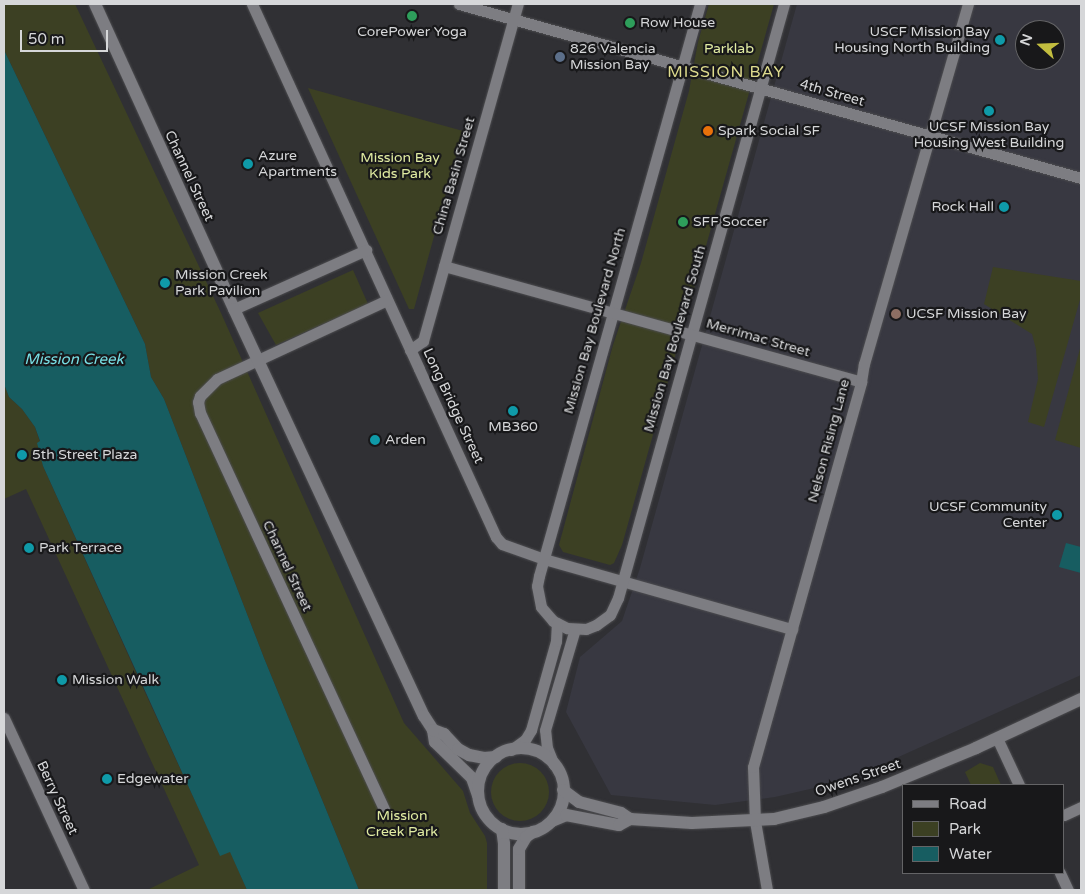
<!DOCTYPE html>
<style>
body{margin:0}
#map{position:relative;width:1085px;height:894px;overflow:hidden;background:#303034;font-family:"Varela Round",sans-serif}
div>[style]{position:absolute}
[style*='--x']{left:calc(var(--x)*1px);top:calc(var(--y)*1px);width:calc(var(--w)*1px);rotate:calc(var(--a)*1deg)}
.built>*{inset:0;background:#383841}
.green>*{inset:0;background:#3c4023}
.round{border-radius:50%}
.water>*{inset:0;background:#175d61}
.roads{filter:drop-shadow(0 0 1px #4d4d50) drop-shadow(0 0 1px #4d4d50)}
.minor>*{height:11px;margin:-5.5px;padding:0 5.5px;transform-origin:5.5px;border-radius:5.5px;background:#7d7d82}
.tertiary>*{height:12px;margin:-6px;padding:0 6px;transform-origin:6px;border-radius:6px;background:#7d7d82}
.tertiary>.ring{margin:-6px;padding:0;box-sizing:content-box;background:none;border:12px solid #7d7d82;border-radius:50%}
.dots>*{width:14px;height:14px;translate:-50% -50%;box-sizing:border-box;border:2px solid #18181a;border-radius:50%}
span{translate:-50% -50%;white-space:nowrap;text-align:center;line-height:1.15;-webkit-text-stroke:4.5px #18181a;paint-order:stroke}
.poi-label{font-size:14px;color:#d6d7d9}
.left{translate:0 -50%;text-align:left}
.right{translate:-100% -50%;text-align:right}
.park-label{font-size:14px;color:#e1eca2}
.street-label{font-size:14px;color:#d6d7d9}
.water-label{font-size:15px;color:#78dfe5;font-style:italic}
.quarter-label{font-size:16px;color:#dfdc8e;letter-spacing:1px}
.frame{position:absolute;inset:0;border:5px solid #d6d7d9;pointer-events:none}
.legend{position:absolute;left:902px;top:784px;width:162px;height:90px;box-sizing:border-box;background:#18181a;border:1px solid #646466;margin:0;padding:6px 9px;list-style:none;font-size:15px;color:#d6d7d9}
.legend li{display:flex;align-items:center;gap:10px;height:25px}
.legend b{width:25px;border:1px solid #646466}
.north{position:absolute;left:1015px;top:20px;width:50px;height:50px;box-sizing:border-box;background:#18181a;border:1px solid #646466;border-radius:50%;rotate:290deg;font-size:14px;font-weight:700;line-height:20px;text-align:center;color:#d6d7d9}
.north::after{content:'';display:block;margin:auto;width:18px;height:22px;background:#c2bd3f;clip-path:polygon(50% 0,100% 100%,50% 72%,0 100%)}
.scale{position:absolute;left:20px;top:30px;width:88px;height:22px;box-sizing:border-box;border:2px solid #d6d7d9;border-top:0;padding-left:6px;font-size:15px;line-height:18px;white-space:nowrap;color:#d6d7d9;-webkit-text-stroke:4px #18181a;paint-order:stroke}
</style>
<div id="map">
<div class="built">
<div style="clip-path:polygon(evenodd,797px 4px,1081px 4px,1081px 675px,845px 781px,775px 797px,715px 805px,611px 795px,566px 712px,580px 657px,622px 621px,640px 568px,797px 4px,1025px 30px,1055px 30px,1055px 60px,1025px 60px,1025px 30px)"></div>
</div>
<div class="green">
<div style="clip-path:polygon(4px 4px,75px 4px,221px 313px,404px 723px,463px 791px,470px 813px,485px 836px,487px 843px,487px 890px,359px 890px,264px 658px,164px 399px,151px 377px,145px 344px,4px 50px)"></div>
<div style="clip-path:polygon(709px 4px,774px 4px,622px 545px,614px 563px,610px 565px,563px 552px,559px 545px,613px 345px,641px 263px,689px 91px,698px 42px)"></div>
<div style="clip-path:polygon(308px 88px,463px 131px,414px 309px,409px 309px)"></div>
<div style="clip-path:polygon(993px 267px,1081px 281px,1081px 296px,1044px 427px,1028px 422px,1038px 379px,1036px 349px,1032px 334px,984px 304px)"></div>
<div style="clip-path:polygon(353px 270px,368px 304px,276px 345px,258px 313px)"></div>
<div style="clip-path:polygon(1081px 345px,1081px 448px,1055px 440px)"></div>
<div style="clip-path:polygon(4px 384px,9px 397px,22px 409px,35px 427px,40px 442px,43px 466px,143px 688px,220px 855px,230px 851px,247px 890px,147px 890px,199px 865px,26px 489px,4px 499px)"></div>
<div class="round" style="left:491px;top:763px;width:58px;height:58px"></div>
<div style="clip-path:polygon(980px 763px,993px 767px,1001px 785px,971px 785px,965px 772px)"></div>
</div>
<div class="water">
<div style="clip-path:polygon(4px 50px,145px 344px,151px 377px,164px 399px,264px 658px,359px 890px,247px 890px,230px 852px,220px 856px,43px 466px,37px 443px,40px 441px,35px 427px,22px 409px,9px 397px,4px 384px)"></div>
<div style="clip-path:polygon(1066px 543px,1081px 547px,1081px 573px,1059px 567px)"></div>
</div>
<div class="roads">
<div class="minor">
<div style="--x:252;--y:4;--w:401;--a:65.4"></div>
<div style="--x:419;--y:369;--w:185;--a:65.4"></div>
<div style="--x:496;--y:537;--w:9;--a:49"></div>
<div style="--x:502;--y:544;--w:45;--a:19.7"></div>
<div style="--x:544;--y:559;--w:258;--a:15.8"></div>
<div style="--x:459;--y:4;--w:646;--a:15.63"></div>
<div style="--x:700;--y:4;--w:594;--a:105.72"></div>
<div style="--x:539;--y:576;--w:10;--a:101"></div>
<div style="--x:537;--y:586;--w:21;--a:79"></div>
<div style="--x:541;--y:607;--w:18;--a:49"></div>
<div style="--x:553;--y:621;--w:16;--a:27"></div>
<div style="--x:567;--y:628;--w:19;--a:3"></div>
<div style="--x:586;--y:629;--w:11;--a:-22"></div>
<div style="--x:596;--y:625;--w:17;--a:-36"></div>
<div style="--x:610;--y:615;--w:19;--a:-65"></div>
<div style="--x:618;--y:598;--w:617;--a:-74.39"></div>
<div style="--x:444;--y:266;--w:433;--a:15.5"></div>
<div style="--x:234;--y:309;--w:145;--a:-24.1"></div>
<div style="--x:410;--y:350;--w:16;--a:-35"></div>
<div style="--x:423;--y:341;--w:350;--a:-74.3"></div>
<div style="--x:4;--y:718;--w:190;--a:65.1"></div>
<div style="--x:997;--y:738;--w:52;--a:64.9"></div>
<div style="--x:511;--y:750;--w:17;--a:-36"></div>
<div style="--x:525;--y:740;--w:12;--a:-59"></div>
<div style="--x:531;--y:730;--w:92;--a:-74.3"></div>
<div style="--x:556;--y:641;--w:18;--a:-87"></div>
<div style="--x:554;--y:765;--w:18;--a:-112"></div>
<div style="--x:547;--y:748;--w:18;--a:-96"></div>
<div style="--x:545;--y:730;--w:105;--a:-73.5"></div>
<div style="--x:384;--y:809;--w:437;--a:-114.9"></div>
<div style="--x:200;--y:413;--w:11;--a:-100"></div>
<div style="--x:198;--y:402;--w:6;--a:-72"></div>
<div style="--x:200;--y:396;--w:24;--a:-45"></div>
<div style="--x:217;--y:379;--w:187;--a:-24.9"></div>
<div style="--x:1064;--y:815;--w:19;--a:-25"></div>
<div style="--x:1060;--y:873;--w:19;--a:65"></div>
<div style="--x:767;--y:890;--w:70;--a:-99.9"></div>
<div style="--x:755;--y:821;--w:54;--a:-92.1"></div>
<div style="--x:753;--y:767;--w:400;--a:-74.3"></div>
<div style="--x:861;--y:382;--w:18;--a:-81"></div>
<div style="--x:864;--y:364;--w:375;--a:-73.9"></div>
</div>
<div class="tertiary">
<div style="--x:95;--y:4;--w:335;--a:65.5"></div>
<div style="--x:234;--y:309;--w:449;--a:65"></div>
<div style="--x:424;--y:716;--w:17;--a:57"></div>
<div style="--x:433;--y:730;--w:12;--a:81"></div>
<div style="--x:435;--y:742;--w:52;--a:44.2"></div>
<div style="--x:472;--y:778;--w:18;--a:71"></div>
<div style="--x:433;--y:730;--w:12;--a:20"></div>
<div style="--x:444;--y:734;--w:21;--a:47"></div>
<div style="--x:458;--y:749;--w:13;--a:29"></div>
<div style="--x:469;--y:755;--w:15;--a:11"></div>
<div style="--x:484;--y:758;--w:12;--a:-5"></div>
<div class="ring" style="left:478px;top:748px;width:74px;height:74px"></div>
<div style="--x:563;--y:790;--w:20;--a:37"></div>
<div style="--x:579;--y:802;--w:43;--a:14.7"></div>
<div style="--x:621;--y:813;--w:11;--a:34"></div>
<div style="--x:630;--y:819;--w:62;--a:3.7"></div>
<div style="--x:692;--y:823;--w:82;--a:-2.8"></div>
<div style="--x:774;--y:819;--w:51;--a:-13.5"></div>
<div style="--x:824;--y:807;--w:61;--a:-19"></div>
<div style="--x:882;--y:787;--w:102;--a:-22.5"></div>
<div style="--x:976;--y:748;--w:116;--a:-25"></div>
<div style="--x:552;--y:821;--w:15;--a:-23"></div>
<div style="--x:566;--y:815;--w:54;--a:10.7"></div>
<div style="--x:619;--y:825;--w:13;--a:-29"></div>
<div style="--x:502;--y:829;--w:15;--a:82"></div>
<div style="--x:504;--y:844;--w:46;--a:90"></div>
<div style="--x:519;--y:890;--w:41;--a:-90"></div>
<div style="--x:519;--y:849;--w:14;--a:-60"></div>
<div style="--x:526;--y:837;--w:9;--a:-36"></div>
</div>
</div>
<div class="dots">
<div style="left:412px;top:16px;background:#2e9e5b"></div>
<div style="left:630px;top:23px;background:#2e9e5b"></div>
<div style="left:1000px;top:40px;background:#0f9aa8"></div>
<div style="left:560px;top:57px;background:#5c6f8a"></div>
<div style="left:989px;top:111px;background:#0f9aa8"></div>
<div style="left:708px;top:131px;background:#e8710a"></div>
<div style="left:248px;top:164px;background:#0f9aa8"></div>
<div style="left:1004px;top:207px;background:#0f9aa8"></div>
<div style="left:683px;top:222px;background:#2e9e5b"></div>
<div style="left:165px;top:283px;background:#0f9aa8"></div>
<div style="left:896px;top:314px;background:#8d6e63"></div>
<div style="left:513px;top:411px;background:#0f9aa8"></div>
<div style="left:375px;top:440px;background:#0f9aa8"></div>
<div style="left:22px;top:455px;background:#0f9aa8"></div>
<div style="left:1057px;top:515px;background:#0f9aa8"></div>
<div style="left:29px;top:548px;background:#0f9aa8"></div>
<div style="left:62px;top:680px;background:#0f9aa8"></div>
<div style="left:107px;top:779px;background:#0f9aa8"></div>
</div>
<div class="poi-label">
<span class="left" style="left:640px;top:23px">Row House</span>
<span style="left:412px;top:32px">CorePower Yoga</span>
<span class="right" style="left:990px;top:40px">USCF Mission Bay<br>Housing North Building</span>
<span class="left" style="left:570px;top:57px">826 Valencia<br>Mission Bay</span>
<span style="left:989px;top:135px">UCSF Mission Bay<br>Housing West Building</span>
<span class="left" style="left:718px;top:131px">Spark Social SF</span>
<span class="left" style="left:258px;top:164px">Azure<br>Apartments</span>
<span class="right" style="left:994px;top:207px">Rock Hall</span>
<span class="left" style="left:693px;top:222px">SFF Soccer</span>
<span class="left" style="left:175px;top:283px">Mission Creek<br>Park Pavilion</span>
<span class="left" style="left:906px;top:314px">UCSF Mission Bay</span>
<span style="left:513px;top:427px">MB360</span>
<span class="left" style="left:385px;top:440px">Arden</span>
<span class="left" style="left:32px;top:455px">5th Street Plaza</span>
<span class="right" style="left:1047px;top:515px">UCSF Community<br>Center</span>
<span class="left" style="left:39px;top:548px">Park Terrace</span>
<span class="left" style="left:72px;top:680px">Mission Walk</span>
<span class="left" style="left:117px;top:779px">Edgewater</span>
</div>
<div class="park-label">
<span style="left:729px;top:49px">Parklab</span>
<span style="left:400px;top:166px">Mission Bay<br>Kids Park</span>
<span style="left:402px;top:824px">Mission<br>Creek Park</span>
</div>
<div class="street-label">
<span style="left:832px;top:93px;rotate:16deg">4th Street</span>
<span style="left:189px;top:176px;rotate:65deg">Channel Street</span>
<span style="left:454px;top:176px;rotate:-74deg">China Basin Street</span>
<span style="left:595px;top:321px;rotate:-74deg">Mission Bay Boulevard North</span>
<span style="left:758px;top:338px;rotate:16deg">Merrimac Street</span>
<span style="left:675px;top:339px;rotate:-74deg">Mission Bay Boulevard South</span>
<span style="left:453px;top:406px;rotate:65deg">Long Bridge Street</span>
<span style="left:829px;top:441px;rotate:-75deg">Nelson Rising Lane</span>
<span style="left:287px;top:566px;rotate:65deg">Channel Street</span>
<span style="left:858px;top:778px;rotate:-19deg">Owens Street</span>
<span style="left:57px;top:798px;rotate:65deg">Berry Street</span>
</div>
<div class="water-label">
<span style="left:74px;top:360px">Mission Creek</span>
</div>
<div class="quarter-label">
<span style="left:726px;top:72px">MISSION BAY</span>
</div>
<div class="frame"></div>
<ul class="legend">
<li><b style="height:6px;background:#7d7d82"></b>Road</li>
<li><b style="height:14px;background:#3c4023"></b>Park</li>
<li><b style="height:14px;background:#175d61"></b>Water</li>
</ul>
<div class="north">N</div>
<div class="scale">50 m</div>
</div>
